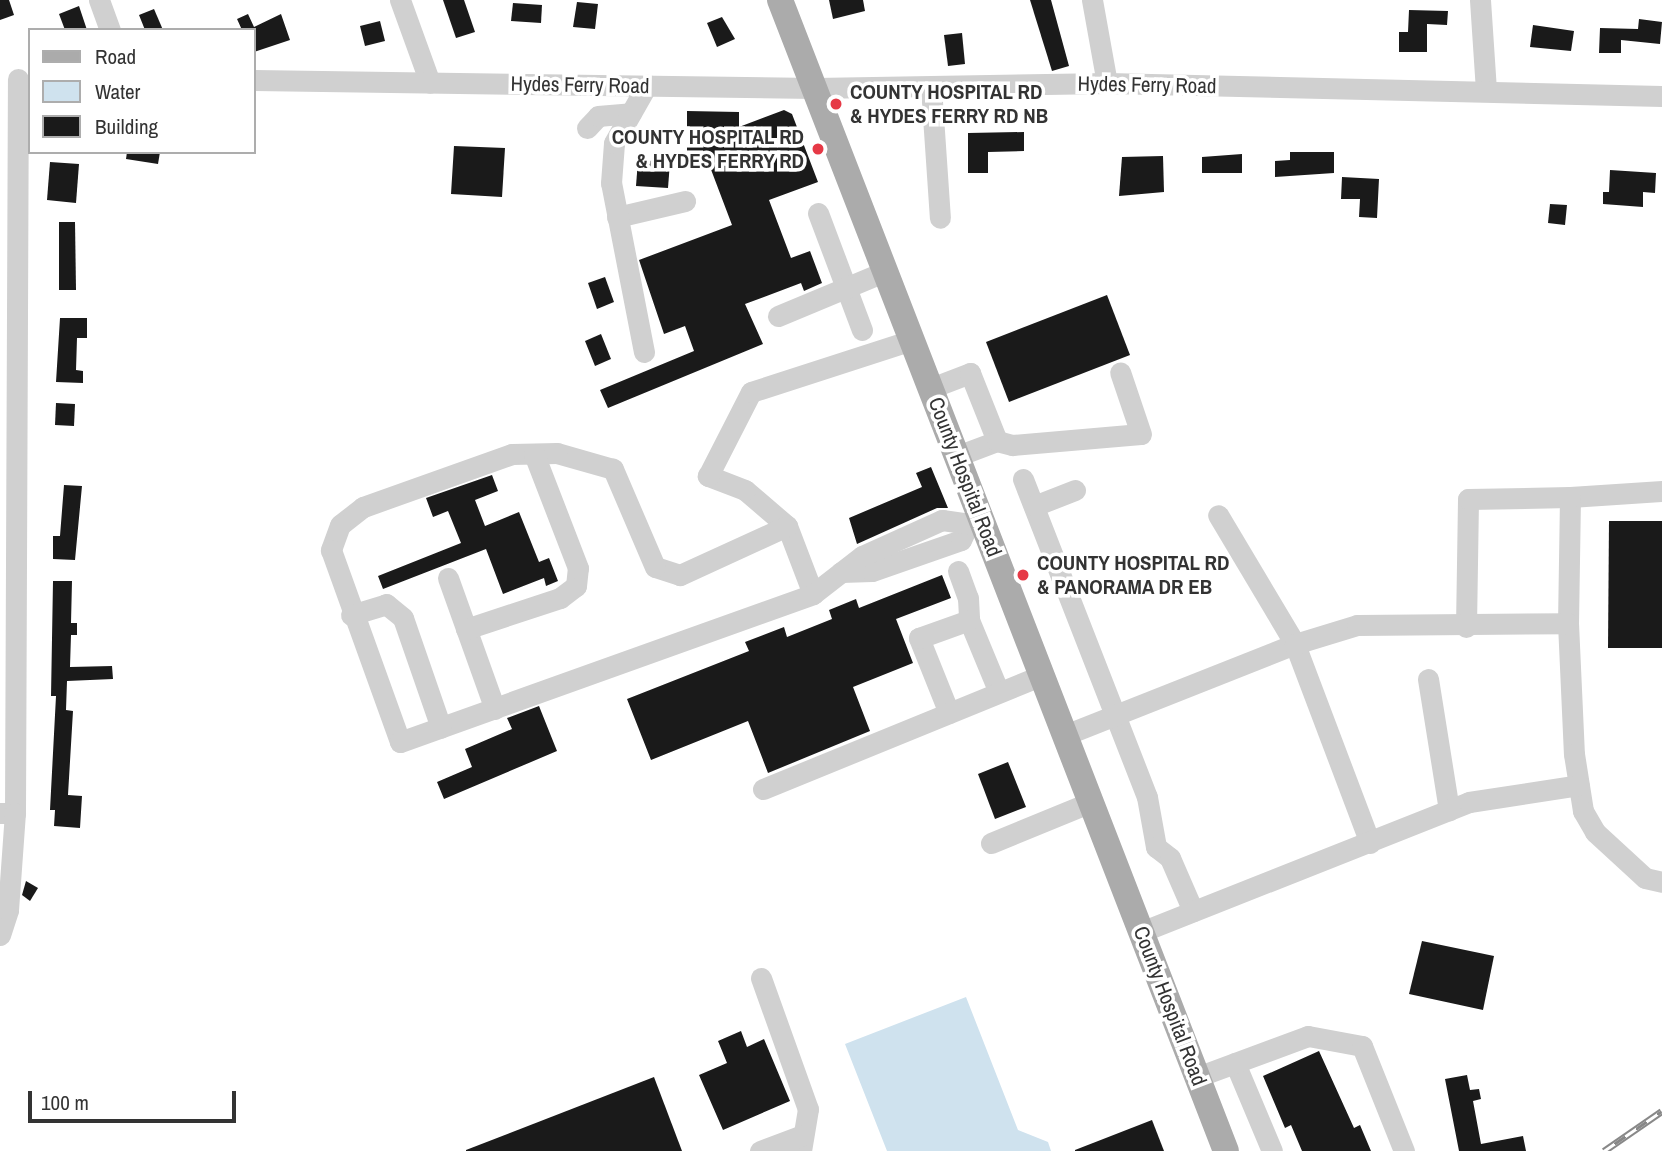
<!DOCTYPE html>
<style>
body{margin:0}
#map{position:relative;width:1662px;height:1151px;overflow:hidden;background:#fff;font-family:"Archivo Narrow",sans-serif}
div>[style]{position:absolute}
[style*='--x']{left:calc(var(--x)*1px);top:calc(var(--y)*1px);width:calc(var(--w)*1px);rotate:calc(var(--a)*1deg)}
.water>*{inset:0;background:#cfe2ee}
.building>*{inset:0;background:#1a1a1a}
.minor>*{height:21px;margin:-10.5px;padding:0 10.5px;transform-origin:10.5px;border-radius:10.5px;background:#d0d0d0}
.major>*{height:26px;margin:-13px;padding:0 13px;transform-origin:13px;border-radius:13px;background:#ababab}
.rail>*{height:7px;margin-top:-3.5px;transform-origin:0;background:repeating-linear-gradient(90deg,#fff 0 13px,#888 0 26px);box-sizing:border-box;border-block:2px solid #888}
.dots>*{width:19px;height:19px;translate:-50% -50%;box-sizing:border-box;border:4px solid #fff;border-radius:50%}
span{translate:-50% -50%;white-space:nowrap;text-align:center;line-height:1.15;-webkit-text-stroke:7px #fff;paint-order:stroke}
.street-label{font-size:21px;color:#333}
.poi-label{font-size:21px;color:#333;font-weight:700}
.left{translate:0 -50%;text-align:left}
.right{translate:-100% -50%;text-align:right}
.legend{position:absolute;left:28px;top:28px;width:228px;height:126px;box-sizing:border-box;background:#fff;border:2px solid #adadad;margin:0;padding:9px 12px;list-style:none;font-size:21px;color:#333}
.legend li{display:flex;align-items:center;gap:14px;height:35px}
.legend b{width:35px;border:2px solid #adadad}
.scale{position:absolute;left:28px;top:1091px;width:208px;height:32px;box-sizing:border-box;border:4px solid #333;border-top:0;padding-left:9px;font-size:21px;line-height:24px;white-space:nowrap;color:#333;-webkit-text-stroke:5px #fff;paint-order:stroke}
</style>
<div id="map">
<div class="water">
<div style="clip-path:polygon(966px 997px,1018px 1130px,1048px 1142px,1051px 1151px,887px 1151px,845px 1044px)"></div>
</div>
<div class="building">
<div style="clip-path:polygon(0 0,9px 0,14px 15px,0 20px)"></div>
<div style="clip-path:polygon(443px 0,464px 0,475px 32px,456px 38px)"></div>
<div style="clip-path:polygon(829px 0,863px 0,865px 11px,833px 19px)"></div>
<div style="clip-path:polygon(1030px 0,1051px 0,1069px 66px,1052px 71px)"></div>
<div style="clip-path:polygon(577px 2px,598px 4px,595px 29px,573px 27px)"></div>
<div style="clip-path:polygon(513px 3px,542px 5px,541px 23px,511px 21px)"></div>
<div style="clip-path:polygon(79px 6px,87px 30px,65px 30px,59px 14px)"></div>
<div style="clip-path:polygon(154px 9px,163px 30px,145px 30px,139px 15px)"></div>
<div style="clip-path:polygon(1409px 10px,1448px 11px,1447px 25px,1427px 24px,1427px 52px,1399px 52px,1399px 32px,1408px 32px)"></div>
<div style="clip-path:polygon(248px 14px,254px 27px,281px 14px,290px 40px,254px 52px,254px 30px,242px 30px,237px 19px)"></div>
<div style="clip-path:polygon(722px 17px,735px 39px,717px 47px,707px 23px)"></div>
<div style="clip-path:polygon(1639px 19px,1662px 22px,1660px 44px,1621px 40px,1621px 53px,1599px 53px,1600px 28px,1638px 29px)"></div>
<div style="clip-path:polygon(380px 21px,385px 41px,365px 46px,360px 26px)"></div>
<div style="clip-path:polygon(1533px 25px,1574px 31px,1571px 51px,1530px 47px)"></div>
<div style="clip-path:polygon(962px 33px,965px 64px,948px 66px,944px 35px)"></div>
<div style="clip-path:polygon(784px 110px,792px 114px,818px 182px,769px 200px,791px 258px,810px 251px,822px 283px,804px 291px,801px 283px,745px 304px,763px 344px,608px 408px,600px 390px,694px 351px,685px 326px,664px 334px,639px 260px,732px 225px,707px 159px,687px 159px,687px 111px,739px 112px,739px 127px)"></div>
<div style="clip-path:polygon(1024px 132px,1024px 151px,988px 152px,988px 173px,968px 173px,968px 133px)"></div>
<div style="clip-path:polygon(454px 146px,505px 148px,502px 197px,451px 194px)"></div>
<div style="clip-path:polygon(127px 152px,160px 152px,158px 164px,126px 159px)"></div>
<div style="clip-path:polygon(1290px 152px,1334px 152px,1334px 173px,1275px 177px,1275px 161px,1290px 160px)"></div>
<div style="clip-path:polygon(1242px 154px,1242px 173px,1202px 173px,1202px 157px)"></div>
<div style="clip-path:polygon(1163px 156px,1164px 192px,1119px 196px,1122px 157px)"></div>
<div style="clip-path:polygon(638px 160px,670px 162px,668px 188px,636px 186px)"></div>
<div style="clip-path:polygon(50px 162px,79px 164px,76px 203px,47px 200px)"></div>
<div style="clip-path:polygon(1610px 170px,1656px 173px,1655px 193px,1643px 192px,1643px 207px,1603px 204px,1603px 192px,1609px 192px)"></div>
<div style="clip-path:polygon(1342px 177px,1379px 179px,1377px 218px,1359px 217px,1360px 199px,1341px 199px)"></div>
<div style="clip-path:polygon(1550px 204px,1567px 205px,1565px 225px,1548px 223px)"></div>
<div style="clip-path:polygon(59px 222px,75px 222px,76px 290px,59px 290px)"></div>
<div style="clip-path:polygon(605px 277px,614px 302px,597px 309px,588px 283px)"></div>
<div style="clip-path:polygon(1107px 295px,1130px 355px,1009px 402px,986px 342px)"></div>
<div style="clip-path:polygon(60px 318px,87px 318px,87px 338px,77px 338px,76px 370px,83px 371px,83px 383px,56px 382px)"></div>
<div style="clip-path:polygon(601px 334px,611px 359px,595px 366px,585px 341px)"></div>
<div style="clip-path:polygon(56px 403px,75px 404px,74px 426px,55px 425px)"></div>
<div style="clip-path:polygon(931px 467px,948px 508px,937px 508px,857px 544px,849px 518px,922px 487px,916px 473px)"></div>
<div style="clip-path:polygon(492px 475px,498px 491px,475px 500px,485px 526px,519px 512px,539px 562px,549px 558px,558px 581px,546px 586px,544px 578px,503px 594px,486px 549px,383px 589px,378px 576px,461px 543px,448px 511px,433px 517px,426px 498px)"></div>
<div style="clip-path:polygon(64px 485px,82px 486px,75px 560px,53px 559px,53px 536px,60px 536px)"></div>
<div style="clip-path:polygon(1609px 521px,1662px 521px,1662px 648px,1608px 648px)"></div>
<div style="clip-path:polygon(942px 575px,951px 598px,896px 619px,913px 663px,853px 687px,870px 731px,768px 773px,748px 721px,651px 760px,627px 699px,749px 651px,745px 642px,784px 627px,787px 637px,832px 619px,829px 610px,856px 599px,859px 608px)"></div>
<div style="clip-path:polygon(53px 581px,72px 581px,71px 623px,77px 623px,77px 635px,71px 635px,70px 667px,112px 666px,113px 679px,67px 681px,66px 710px,73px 711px,68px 795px,82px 796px,80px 828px,54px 826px,55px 810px,50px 810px,56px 696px,51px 696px)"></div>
<div style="clip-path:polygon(539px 706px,557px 751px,444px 799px,437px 782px,472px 767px,465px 749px,512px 729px,507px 718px)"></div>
<div style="clip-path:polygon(1008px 762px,1026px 807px,995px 819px,978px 774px)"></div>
<div style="clip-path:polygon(26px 881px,38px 888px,30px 901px,22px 895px)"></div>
<div style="clip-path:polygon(1422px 941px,1494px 956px,1483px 1010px,1409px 994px)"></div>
<div style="clip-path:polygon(741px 1031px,747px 1047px,764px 1039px,790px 1101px,723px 1130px,699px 1075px,727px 1063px,718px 1041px)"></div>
<div style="clip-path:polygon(1319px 1051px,1354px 1128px,1360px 1125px,1371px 1151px,1302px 1151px,1291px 1125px,1285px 1128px,1263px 1076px)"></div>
<div style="clip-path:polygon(1467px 1075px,1470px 1090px,1479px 1089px,1481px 1099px,1473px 1101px,1481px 1144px,1523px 1136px,1526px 1151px,1459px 1151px,1445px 1079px)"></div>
<div style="clip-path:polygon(654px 1077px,682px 1151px,466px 1151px,466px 1150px)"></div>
<div style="clip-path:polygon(1152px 1120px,1164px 1151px,1075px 1151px,1075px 1150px)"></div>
</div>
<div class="minor">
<div style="--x:99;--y:0;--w:32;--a:70"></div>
<div style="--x:400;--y:0;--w:88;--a:70.1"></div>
<div style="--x:1092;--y:0;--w:84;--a:79.8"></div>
<div style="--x:1480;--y:0;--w:90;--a:86.2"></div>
<div style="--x:254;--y:80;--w:561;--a:0.82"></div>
<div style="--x:815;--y:88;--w:292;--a:-1"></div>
<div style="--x:1107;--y:83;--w:555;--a:1.34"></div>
<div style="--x:931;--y:87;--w:131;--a:86.1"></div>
<div style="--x:587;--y:128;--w:16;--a:-47"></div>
<div style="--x:598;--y:116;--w:33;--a:-5"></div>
<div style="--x:818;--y:213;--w:125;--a:69.4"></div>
<div style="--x:617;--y:217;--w:70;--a:-13.2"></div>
<div style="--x:778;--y:316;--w:117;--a:-22.6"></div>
<div style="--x:644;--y:352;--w:172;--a:-101"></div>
<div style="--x:611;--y:183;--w:40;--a:-85.7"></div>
<div style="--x:614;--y:143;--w:67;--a:-60.4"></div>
<div style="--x:931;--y:388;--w:42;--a:-21"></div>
<div style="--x:970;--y:373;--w:73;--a:68.3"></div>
<div style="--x:997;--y:441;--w:43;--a:159.4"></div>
<div style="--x:997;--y:441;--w:16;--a:15"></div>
<div style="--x:1012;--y:445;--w:129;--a:-4.9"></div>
<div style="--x:1141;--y:434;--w:65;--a:-108.7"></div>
<div style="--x:1023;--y:479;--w:341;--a:68.7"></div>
<div style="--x:1147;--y:797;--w:51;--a:79.8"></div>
<div style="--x:1156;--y:847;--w:18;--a:38"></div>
<div style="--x:1170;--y:858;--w:58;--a:66.5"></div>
<div style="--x:1662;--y:491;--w:92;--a:176.3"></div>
<div style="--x:1570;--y:497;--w:126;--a:90.9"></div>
<div style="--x:1568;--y:623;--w:131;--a:87.4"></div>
<div style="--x:1574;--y:754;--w:58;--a:81"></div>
<div style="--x:1583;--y:811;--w:24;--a:60"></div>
<div style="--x:1595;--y:832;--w:68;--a:42.6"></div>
<div style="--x:1645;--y:878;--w:17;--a:13"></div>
<div style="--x:1034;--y:506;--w:44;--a:-21.3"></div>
<div style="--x:787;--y:526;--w:55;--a:-139.4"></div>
<div style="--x:745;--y:490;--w:40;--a:-159"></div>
<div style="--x:708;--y:476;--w:94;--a:-62.9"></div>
<div style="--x:751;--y:392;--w:169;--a:-17.9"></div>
<div style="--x:958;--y:571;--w:29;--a:70"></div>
<div style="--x:968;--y:598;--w:22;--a:87"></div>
<div style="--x:969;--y:620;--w:76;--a:67.5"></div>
<div style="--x:841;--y:572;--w:31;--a:-2"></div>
<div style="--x:872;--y:571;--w:94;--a:-19.2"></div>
<div style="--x:961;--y:540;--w:17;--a:-65"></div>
<div style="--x:448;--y:578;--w:139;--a:70.3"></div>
<div style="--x:813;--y:594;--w:73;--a:-110.9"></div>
<div style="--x:787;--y:526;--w:118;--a:155.4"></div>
<div style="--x:680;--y:575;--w:26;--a:-162"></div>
<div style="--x:655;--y:567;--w:107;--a:-113.2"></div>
<div style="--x:613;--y:469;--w:58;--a:-164.1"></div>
<div style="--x:557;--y:453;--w:45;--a:178.7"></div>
<div style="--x:512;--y:454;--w:158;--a:160.4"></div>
<div style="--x:363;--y:507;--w:29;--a:142"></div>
<div style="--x:340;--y:525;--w:27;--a:110"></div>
<div style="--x:331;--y:550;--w:204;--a:70.2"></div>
<div style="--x:400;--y:742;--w:439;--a:-19.7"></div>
<div style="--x:813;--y:594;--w:62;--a:-37.8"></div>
<div style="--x:862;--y:556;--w:88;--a:-24.2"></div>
<div style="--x:942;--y:520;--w:42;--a:8.1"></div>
<div style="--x:351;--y:615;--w:37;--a:-17"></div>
<div style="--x:386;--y:604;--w:22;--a:39"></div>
<div style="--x:403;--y:618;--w:116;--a:70.9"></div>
<div style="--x:1466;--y:627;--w:128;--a:-89.1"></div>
<div style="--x:1468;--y:499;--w:102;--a:-1.1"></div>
<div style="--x:466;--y:629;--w:99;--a:-18.3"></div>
<div style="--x:560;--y:598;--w:20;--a:-37"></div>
<div style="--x:576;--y:586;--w:18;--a:-84"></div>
<div style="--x:578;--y:568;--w:122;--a:-111.1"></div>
<div style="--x:1428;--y:679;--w:133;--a:80.9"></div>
<div style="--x:949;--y:713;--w:81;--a:-111.8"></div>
<div style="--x:919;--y:638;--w:53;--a:-19.8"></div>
<div style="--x:1065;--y:735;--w:247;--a:-21.6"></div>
<div style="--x:1295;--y:644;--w:150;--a:-120.8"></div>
<div style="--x:763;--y:789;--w:301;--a:-22.2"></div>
<div style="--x:0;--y:813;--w:15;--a:0"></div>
<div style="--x:15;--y:813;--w:734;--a:-89.77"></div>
<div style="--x:991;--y:843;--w:108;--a:-22.3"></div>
<div style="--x:1370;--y:843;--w:213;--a:-110.7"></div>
<div style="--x:1295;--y:644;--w:65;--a:-17"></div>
<div style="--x:1357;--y:625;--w:211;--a:-0.5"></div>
<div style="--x:1141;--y:932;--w:353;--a:-21.6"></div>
<div style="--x:1469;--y:802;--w:111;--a:-8.8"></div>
<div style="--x:0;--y:935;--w:26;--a:-72"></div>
<div style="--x:8;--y:910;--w:97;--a:-85.9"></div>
<div style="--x:761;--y:978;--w:139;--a:70.3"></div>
<div style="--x:808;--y:1109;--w:43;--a:99.5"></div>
<div style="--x:1235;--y:1063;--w:95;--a:67.2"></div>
<div style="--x:1197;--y:1077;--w:118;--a:-20.3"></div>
<div style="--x:1308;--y:1036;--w:55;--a:10.5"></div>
<div style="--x:1362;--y:1046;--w:113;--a:68.2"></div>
<div style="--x:760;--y:1151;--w:46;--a:-20.4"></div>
</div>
<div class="major">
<div style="--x:780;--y:0;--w:1234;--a:68.82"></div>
</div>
<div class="rail">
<div style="--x:1604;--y:1151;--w:70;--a:-34.6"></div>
</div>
<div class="dots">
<div style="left:836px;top:104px;background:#e63946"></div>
<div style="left:818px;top:149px;background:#e63946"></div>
<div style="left:1023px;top:575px;background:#e63946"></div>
</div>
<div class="street-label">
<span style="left:580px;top:85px;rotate:1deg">Hydes Ferry Road</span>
<span style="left:1147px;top:85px;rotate:1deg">Hydes Ferry Road</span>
<span style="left:965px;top:477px;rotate:69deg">County Hospital Road</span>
<span style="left:1170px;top:1006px;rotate:69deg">County Hospital Road</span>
</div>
<div class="poi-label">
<span class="left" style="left:850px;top:104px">COUNTY HOSPITAL RD<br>&amp; HYDES FERRY RD NB</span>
<span class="right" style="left:804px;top:149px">COUNTY HOSPITAL RD<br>&amp; HYDES FERRY RD</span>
<span class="left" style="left:1037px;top:575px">COUNTY HOSPITAL RD<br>&amp; PANORAMA DR EB</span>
</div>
<ul class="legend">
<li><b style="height:9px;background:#ababab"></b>Road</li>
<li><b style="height:19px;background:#cfe2ee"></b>Water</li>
<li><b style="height:19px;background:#1a1a1a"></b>Building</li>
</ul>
<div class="scale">100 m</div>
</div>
